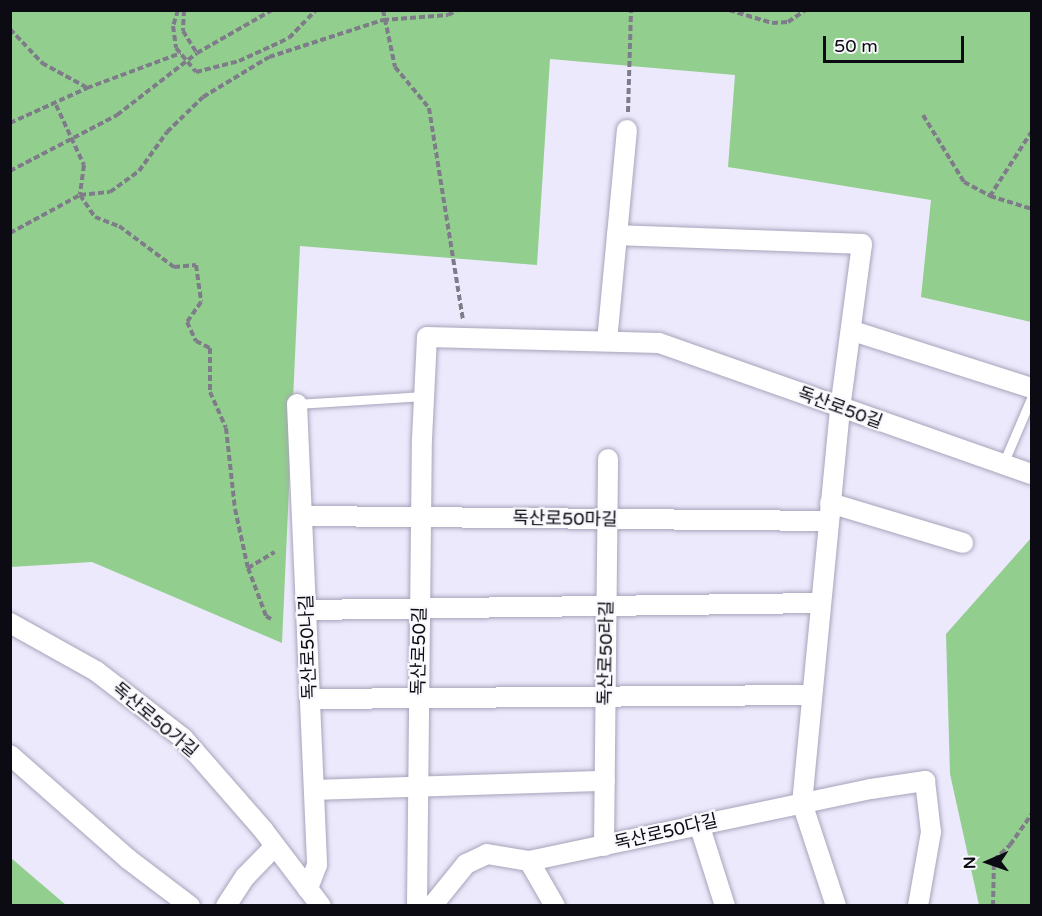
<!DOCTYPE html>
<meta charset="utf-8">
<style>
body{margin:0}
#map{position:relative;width:1042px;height:916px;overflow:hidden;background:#ece9fc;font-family:"Varela Round","Noto Sans KR",sans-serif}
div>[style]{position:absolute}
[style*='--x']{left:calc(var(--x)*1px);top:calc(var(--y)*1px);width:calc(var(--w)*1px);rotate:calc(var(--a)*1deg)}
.forest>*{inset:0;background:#92ce8d}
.path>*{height:4px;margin-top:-2px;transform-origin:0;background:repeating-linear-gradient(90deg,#7f7c8a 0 6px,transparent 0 9px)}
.roads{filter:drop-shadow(0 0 2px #a8a3ba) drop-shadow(0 0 2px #a8a3ba)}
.lane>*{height:9px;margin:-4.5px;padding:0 4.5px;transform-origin:4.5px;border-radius:4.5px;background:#fff}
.street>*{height:20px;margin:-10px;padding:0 10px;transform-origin:10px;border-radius:10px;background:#fff}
span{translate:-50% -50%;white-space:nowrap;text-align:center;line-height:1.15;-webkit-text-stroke:4.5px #f9f8fd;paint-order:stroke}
.street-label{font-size:18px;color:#0c0a12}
.frame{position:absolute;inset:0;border:12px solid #0c0a12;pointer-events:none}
.north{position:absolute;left:958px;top:832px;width:60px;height:60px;-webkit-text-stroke:4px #f9f8fd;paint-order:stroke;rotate:268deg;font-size:16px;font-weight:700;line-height:24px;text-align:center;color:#0c0a12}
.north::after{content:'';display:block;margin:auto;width:21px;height:27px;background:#0c0a12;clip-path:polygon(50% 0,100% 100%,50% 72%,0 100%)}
.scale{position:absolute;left:823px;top:36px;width:141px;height:27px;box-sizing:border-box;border:3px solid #0c0a12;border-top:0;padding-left:8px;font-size:18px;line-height:21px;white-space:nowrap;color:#0c0a12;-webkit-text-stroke:4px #f9f8fd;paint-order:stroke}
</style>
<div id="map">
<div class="forest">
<div style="clip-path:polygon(11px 11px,1031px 11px,1031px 322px,921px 297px,931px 200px,728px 167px,735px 75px,550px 59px,537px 265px,300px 246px,282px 643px,92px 562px,11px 567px)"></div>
<div style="clip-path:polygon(1031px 538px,1031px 905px,979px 905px,950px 774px,946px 634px)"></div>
<div style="clip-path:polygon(10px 858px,11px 858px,66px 905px,11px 905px)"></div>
</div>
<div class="path">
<div style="--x:178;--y:10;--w:17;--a:107"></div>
<div style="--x:173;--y:26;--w:22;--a:82"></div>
<div style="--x:176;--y:48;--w:31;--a:50"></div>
<div style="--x:196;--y:72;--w:44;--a:-14.3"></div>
<div style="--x:239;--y:61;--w:55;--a:-24.7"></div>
<div style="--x:289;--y:38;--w:39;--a:-46"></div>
<div style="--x:184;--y:10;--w:21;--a:93"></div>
<div style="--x:183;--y:31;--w:26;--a:58"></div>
<div style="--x:383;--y:10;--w:58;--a:78.1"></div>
<div style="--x:395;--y:67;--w:53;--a:50.3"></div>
<div style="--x:429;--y:108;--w:215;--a:80.9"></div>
<div style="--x:729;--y:10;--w:45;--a:16.8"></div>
<div style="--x:772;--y:23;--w:16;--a:-4"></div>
<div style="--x:788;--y:22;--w:22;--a:-34"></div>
<div style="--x:10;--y:29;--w:47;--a:46.7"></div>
<div style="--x:42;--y:63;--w:50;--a:28.6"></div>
<div style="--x:56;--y:105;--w:66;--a:65"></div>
<div style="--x:84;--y:165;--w:30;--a:98"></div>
<div style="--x:80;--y:195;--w:27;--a:56"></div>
<div style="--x:95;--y:217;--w:26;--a:21"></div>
<div style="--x:119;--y:226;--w:69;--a:36.7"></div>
<div style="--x:174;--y:267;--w:22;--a:-5"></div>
<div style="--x:196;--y:265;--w:37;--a:82"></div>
<div style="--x:201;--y:302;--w:24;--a:125"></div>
<div style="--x:187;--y:322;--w:21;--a:65"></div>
<div style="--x:196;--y:341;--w:16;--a:27"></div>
<div style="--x:210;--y:348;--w:44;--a:90"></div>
<div style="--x:210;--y:392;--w:39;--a:66"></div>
<div style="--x:226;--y:428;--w:81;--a:83.7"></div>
<div style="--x:235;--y:509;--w:60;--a:77.6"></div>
<div style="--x:248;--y:568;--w:51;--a:69.4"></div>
<div style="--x:266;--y:616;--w:6;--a:31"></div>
<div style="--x:628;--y:112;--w:102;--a:-88.3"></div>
<div style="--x:923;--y:115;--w:79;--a:58.5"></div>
<div style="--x:964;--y:182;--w:30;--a:28"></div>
<div style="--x:10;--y:123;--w:85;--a:-24.4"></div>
<div style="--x:87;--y:88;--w:100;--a:-20.4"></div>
<div style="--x:1032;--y:131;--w:77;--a:122.9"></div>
<div style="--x:990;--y:196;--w:44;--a:17.2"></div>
<div style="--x:10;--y:171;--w:121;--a:-27.6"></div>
<div style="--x:117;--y:115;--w:101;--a:-37.8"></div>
<div style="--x:197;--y:53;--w:86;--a:-29.8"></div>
<div style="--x:10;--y:233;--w:80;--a:-28.5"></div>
<div style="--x:80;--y:195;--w:30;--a:-6"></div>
<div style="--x:110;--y:192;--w:36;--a:-36"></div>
<div style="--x:139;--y:171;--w:48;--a:-54.3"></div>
<div style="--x:167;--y:132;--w:50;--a:-44.2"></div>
<div style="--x:203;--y:97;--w:77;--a:-31.2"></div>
<div style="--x:269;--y:57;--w:120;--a:-18"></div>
<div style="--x:383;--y:20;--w:65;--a:-4.4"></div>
<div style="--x:448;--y:15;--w:11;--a:-27"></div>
<div style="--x:248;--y:568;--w:31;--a:-31"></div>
<div style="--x:993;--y:906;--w:46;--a:-88.8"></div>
<div style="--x:994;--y:860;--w:22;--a:-43"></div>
<div style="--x:1010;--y:845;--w:39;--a:-55"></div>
</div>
<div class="roads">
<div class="lane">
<div style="--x:297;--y:404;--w:127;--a:-3.6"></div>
<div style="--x:1003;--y:464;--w:74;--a:-66.9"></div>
</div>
<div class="street">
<div style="--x:617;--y:235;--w:245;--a:2.1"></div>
<div style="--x:862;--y:244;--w:166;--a:97.6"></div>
<div style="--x:840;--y:409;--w:396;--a:95.5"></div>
<div style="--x:802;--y:803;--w:108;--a:71.7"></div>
<div style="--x:853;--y:331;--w:188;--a:17.7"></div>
<div style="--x:607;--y:341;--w:212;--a:-84.6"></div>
<div style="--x:297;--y:404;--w:461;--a:87.5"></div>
<div style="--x:317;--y:865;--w:26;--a:111"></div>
<div style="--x:830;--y:503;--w:139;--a:16.7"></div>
<div style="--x:302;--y:516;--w:526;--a:0.54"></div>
<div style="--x:306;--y:610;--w:515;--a:-0.78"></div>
<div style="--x:10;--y:623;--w:98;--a:29.2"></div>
<div style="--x:96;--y:671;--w:110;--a:37.6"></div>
<div style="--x:183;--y:738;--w:123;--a:48.9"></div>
<div style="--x:264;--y:831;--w:94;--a:52.8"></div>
<div style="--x:310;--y:699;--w:502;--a:-0.46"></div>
<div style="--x:10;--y:755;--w:157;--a:41.4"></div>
<div style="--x:128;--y:859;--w:78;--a:37.2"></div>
<div style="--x:314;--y:790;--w:291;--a:-1.8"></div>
<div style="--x:699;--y:824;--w:86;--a:72.4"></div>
<div style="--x:604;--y:846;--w:387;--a:-89.4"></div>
<div style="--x:529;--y:861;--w:52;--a:60"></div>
<div style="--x:226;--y:906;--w:35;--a:-57"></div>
<div style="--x:245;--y:877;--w:43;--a:-45.9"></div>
<div style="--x:417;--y:906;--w:467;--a:-89.4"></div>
<div style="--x:422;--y:439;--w:102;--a:-87.2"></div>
<div style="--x:427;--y:337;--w:232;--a:1.5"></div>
<div style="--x:659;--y:343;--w:395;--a:19.4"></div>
<div style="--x:432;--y:906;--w:54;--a:-51"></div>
<div style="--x:466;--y:864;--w:23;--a:-25"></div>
<div style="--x:487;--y:854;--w:43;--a:9.5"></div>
<div style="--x:529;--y:861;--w:349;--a:-11.9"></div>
<div style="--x:871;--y:789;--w:55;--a:-8.4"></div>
<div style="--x:925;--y:781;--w:51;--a:83.3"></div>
<div style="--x:931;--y:832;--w:75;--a:100"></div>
</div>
</div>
<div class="street-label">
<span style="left:840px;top:408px;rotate:20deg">독산로50길</span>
<span style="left:565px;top:519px;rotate:1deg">독산로50마길</span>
<span style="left:308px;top:647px;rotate:-92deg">독산로50나길</span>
<span style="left:419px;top:651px;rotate:-89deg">독산로50길</span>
<span style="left:606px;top:653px;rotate:-89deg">독산로50라길</span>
<span style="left:155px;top:720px;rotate:40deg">독산로50가길</span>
<span style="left:666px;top:832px;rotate:-13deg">독산로50다길</span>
</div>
<div class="frame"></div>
<div class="north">N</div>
<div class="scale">50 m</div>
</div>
